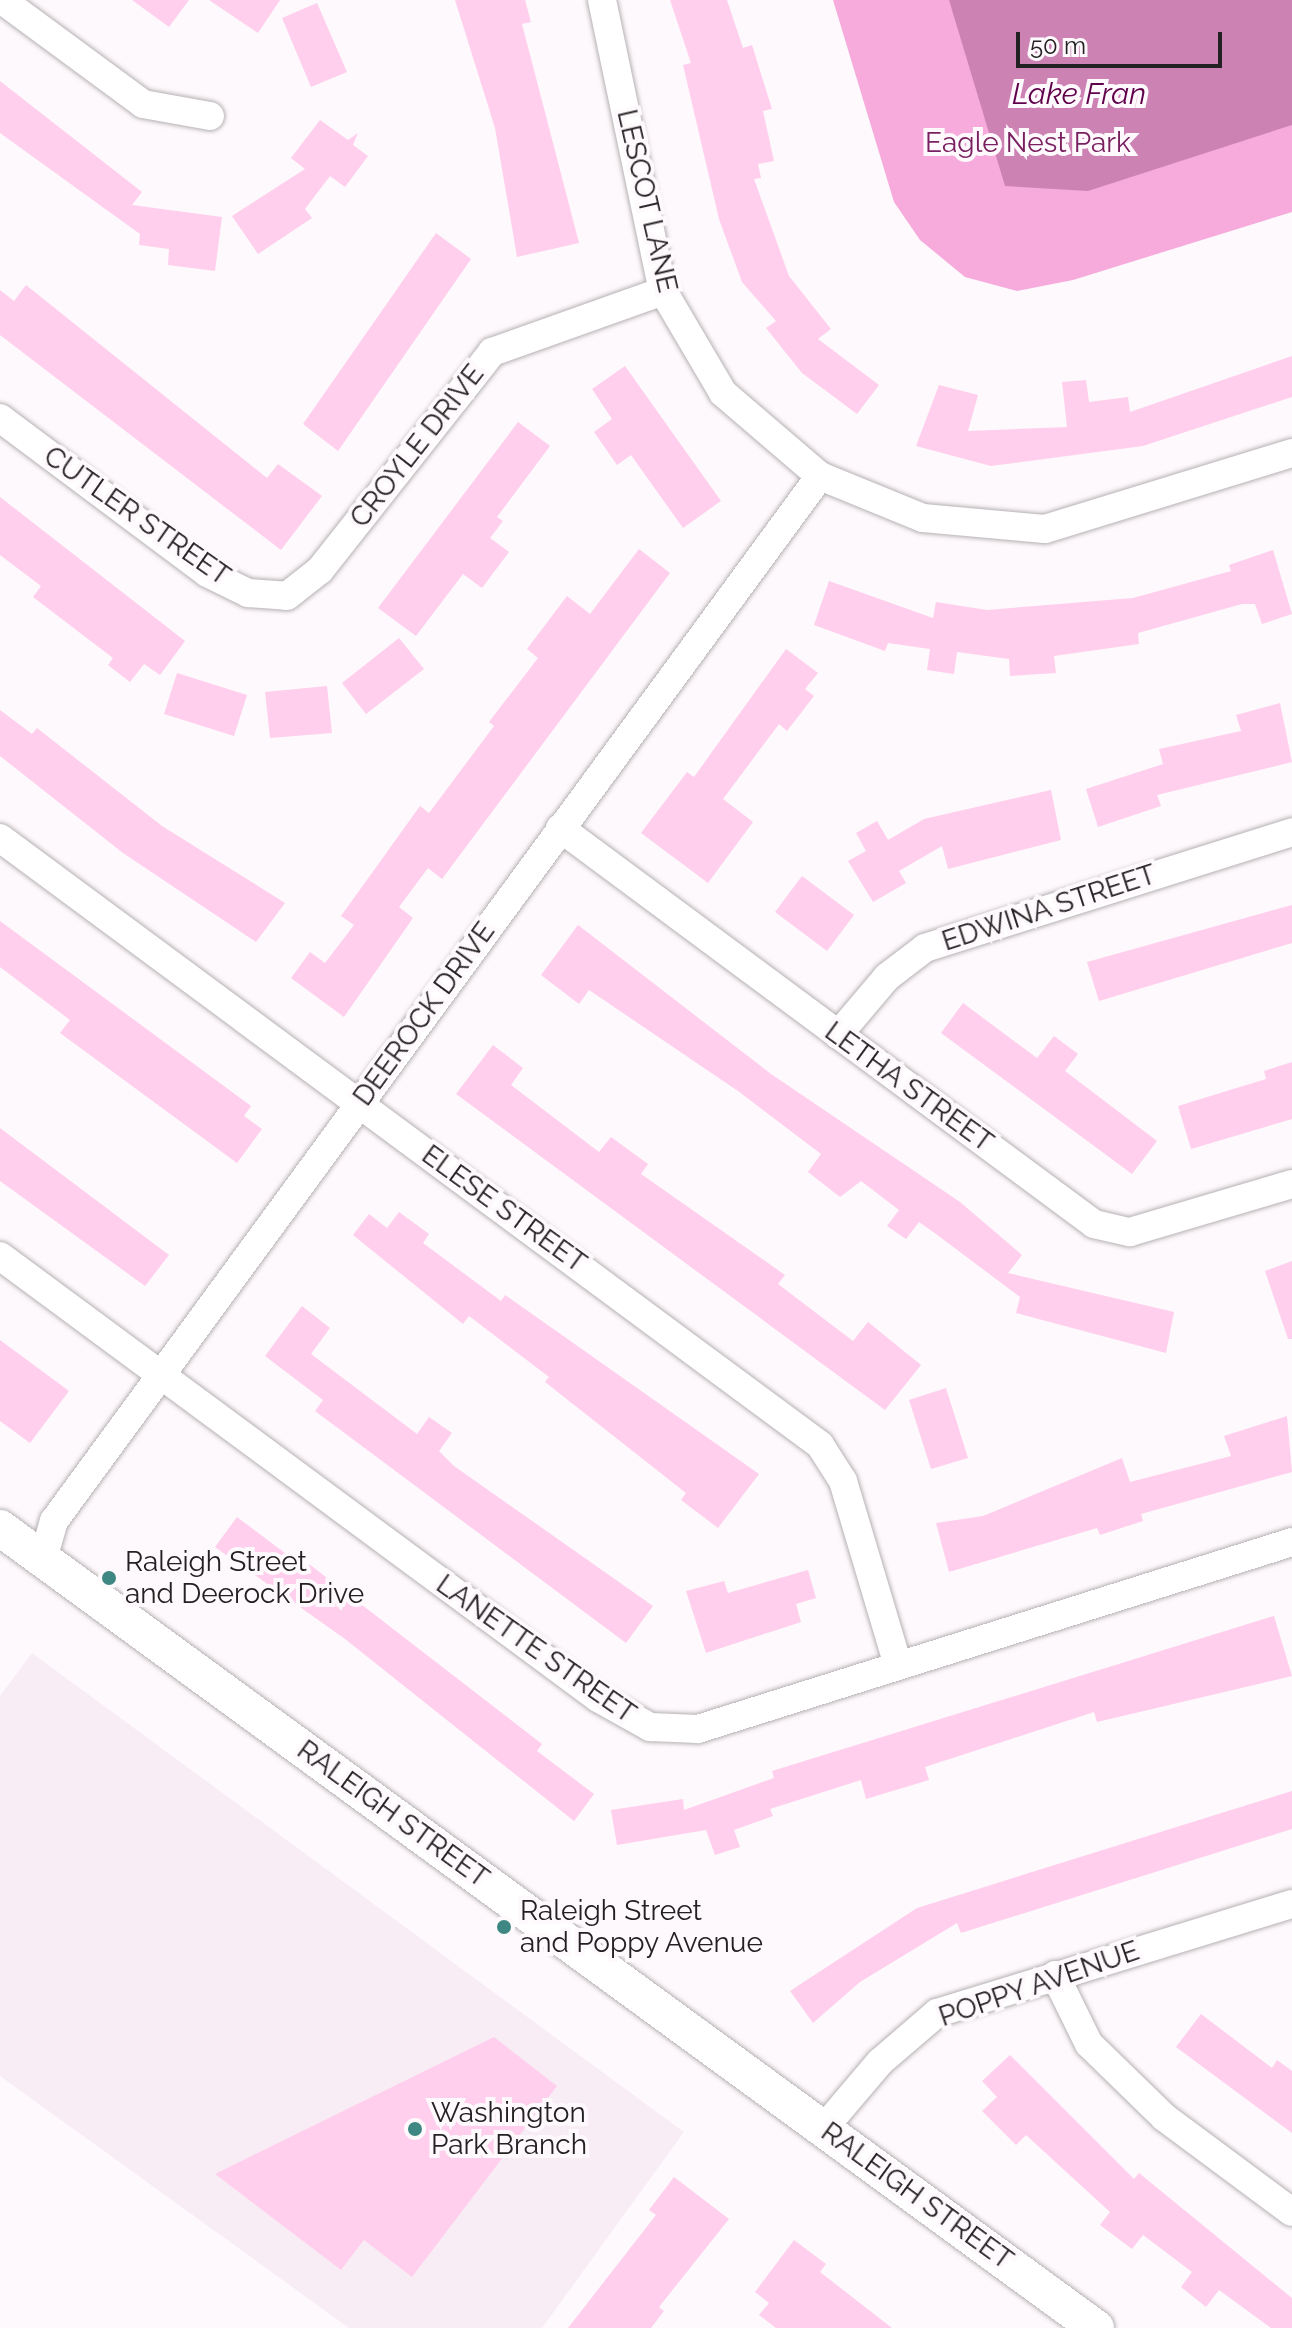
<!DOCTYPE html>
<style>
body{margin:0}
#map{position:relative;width:1292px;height:2328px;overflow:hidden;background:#fef9fc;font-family:Raleway,sans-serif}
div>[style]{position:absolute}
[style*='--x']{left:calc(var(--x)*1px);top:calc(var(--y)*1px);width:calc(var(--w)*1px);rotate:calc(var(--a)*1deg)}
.built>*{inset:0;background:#f9edf5}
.green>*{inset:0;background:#f7abdc}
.water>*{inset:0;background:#cc82b3}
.building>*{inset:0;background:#ffcfed}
.roads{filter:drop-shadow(0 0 2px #b6b1b4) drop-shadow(0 0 2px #b6b1b4)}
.minor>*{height:28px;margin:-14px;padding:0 14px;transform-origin:14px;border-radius:14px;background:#fff}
.tertiary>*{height:36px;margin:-18px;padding:0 18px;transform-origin:18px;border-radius:18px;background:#fff}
.dots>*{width:22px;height:22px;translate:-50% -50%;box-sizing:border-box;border:4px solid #fef9fc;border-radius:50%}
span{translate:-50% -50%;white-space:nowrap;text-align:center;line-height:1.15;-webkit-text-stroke:8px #fef9fc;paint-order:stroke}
.park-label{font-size:28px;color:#782060}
.street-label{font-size:28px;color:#232122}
.poi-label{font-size:28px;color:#232122}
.left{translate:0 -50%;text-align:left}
.water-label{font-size:30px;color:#5f014a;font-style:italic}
.scale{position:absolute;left:1016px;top:32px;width:206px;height:36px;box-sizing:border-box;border:4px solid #232122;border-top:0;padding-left:10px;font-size:24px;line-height:28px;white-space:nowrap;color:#232122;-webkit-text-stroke:6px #fef9fc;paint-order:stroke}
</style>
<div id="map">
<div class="built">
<div style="clip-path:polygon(32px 1653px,684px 2132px,542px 2328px,349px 2328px,0 2076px,0 1696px)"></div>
</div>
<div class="green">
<div style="clip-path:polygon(833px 0,1292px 0,1292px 212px,1073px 280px,1017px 291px,965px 277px,920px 240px,894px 202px)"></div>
</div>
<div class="water">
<div style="clip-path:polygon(949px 0,1292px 0,1292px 125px,1088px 191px,1005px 186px)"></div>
</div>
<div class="building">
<div style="clip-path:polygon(132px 0,189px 0,169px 27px)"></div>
<div style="clip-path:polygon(209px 0,280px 0,258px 33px)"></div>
<div style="clip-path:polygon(455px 0,525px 0,531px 22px,522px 24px,579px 243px,517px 257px,495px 128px)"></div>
<div style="clip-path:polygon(670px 0,727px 0,743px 48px,752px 45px,772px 109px,763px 111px,774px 161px,758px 164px,761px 178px,754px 179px,789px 276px,831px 329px,818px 339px,879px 385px,857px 414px,802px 373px,766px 328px,776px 321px,742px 282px,719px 219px,683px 65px,691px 63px)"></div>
<div style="clip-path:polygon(317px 3px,347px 72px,311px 87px,282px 18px)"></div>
<div style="clip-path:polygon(0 81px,142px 192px,132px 205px,222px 217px,215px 271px,168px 265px,169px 249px,139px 245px,140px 234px,0 133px)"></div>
<div style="clip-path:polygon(320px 120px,348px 140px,358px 133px,353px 145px,368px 156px,345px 187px,330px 176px,305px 209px,312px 218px,258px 254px,232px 216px,305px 169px,291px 158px)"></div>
<div style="clip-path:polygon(436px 233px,471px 259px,338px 451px,303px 424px)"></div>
<div style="clip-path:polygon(26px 285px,267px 478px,278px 464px,322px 496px,281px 550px,0 335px,0 290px,14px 301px)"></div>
<div style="clip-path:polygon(1292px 356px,1292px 397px,1143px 446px,991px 466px,916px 446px,939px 385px,978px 395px,968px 431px,1067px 427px,1062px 382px,1086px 380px,1089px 402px,1128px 397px,1130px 412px)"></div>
<div style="clip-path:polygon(625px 366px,721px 501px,683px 528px,631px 455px,617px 465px,594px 432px,612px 419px,592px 389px)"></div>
<div style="clip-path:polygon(518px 422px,550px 446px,497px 517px,503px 521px,490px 538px,509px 552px,482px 588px,463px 574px,416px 636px,378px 608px)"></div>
<div style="clip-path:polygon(0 497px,185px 641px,160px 675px,144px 664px,130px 682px,108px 665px,113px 658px,33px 597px,41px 586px,0 555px)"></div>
<div style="clip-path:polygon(639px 549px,670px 573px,442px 879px,428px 868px,399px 907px,413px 918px,344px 1017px,291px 978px,310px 952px,325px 963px,354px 925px,341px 916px,420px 806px,429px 813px,494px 726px,489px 722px,538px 658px,527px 649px,567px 596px,590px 614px)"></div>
<div style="clip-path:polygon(1273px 550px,1292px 614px,1262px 624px,1255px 604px,1242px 604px,1138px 633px,1139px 644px,1054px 656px,1056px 673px,1010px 676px,1009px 659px,957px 652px,954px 674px,927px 670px,930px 649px,888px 643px,885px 651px,814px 625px,829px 581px,933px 618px,936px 602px,987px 610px,1133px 598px,1231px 571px,1229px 565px)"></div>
<div style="clip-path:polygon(399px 638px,424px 669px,366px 714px,342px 683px)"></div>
<div style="clip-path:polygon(786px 649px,818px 673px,805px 689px,814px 696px,787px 731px,779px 724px,723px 799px,753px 822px,708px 883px,641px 833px,687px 772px,694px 777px)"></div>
<div style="clip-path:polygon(177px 673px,247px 695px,234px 736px,164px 714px)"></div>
<div style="clip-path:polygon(327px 686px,332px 733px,270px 738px,265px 692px)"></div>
<div style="clip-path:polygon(1280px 703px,1292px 762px,1157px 795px,1161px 806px,1098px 827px,1086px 789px,1163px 764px,1159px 749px,1241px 731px,1236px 715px)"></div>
<div style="clip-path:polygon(0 710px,32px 734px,37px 728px,162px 826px,285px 903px,256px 942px,123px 853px,0 756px)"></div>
<div style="clip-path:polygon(1051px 790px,1061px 840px,948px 869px,942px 846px,899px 871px,906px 883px,873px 902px,848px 861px,866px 851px,856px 833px,877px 821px,888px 840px,924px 819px)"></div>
<div style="clip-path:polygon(802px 876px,854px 915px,827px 951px,775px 912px)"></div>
<div style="clip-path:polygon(1292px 905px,1292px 943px,1099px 1001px,1087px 962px)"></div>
<div style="clip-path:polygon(0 921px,251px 1106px,244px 1116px,262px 1129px,237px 1163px,60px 1033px,70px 1020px,0 967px)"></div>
<div style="clip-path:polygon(578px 925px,771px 1074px,960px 1202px,1022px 1255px,1008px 1273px,1174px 1312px,1166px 1353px,1016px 1313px,1020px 1297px,936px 1234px,919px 1222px,906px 1239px,887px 1226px,899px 1210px,861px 1181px,840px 1197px,808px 1172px,821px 1154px,738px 1091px,589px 990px,579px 1004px,541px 975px)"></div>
<div style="clip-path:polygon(963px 1003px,1037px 1058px,1054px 1036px,1078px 1054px,1065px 1071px,1157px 1141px,1132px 1174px,941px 1033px)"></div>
<div style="clip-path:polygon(493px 1045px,523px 1068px,511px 1085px,599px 1152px,611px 1137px,648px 1164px,641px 1174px,785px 1275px,778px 1284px,853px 1341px,868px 1322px,921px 1365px,885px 1410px,456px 1094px)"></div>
<div style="clip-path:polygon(1292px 1062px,1292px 1119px,1191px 1149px,1178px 1106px,1266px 1079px,1264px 1071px)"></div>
<div style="clip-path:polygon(0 1128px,169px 1255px,145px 1286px,0 1181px)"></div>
<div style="clip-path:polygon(399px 1212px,429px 1234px,423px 1243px,501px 1301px,505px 1295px,759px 1474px,718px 1528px,681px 1500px,686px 1493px,545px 1382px,549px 1377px,469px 1316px,463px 1324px,353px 1235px,369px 1214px,387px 1228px)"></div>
<div style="clip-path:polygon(1292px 1261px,1292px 1339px,1288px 1339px,1265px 1271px)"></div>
<div style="clip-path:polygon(302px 1306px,330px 1328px,311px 1354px,417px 1434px,429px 1417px,452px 1433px,439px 1451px,454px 1466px,653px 1606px,626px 1643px,315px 1411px,323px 1400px,265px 1356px)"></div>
<div style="clip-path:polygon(0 1340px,69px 1391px,30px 1443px,0 1421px)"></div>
<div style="clip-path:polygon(946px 1388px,968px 1458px,931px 1469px,909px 1400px)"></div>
<div style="clip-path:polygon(1287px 1416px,1292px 1472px,1141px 1514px,1143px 1521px,1100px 1535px,1097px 1528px,949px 1572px,936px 1523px,983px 1516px,1122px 1458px,1130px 1482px,1231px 1456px,1224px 1436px)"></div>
<div style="clip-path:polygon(237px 1517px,306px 1569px,309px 1564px,542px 1744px,537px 1751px,594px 1794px,574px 1821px,345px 1639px,215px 1547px)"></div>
<div style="clip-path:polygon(808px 1570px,816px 1598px,796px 1604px,801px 1622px,706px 1653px,686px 1591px,724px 1581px,728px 1593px)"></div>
<div style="clip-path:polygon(1274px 1616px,1292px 1676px,1097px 1722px,1094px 1712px,925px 1767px,929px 1780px,866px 1799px,861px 1780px,770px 1809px,773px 1816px,734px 1830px,740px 1847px,715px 1855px,706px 1830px,617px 1845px,611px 1810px,683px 1799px,684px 1810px,774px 1778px,772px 1771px)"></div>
<div style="clip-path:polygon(1292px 1791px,1292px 1829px,961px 1933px,957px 1923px,860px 1982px,813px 2023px,790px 1991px,917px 1908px)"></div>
<div style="clip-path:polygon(1201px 2014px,1272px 2068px,1277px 2060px,1292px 2071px,1292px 2133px,1176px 2047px)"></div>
<div style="clip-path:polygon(494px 2037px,557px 2086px,412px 2277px,364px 2240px,341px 2270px,215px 2174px)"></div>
<div style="clip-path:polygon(1010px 2055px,1134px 2179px,1139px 2173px,1292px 2298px,1292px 2328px,1271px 2328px,1219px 2290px,1206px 2307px,1181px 2287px,1192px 2272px,1143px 2235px,1132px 2249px,1100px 2225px,1110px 2212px,1026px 2135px,1016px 2145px,982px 2111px,997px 2097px,982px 2081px)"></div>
<div style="clip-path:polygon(674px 2177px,729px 2219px,659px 2307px,664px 2311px,651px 2328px,568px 2328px,656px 2215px,649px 2210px)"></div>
<div style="clip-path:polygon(794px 2240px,826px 2264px,820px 2272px,892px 2328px,776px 2328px,759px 2315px,769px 2303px,755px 2292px)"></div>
</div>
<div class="roads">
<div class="minor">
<div style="--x:2;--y:0;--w:175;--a:36.4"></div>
<div style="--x:143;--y:104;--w:68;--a:10.2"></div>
<div style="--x:602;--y:0;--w:297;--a:78.2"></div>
<div style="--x:663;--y:291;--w:118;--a:59.5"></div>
<div style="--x:723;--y:393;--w:128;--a:40.6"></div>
<div style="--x:820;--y:476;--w:111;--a:22.2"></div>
<div style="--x:923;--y:518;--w:122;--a:5.2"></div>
<div style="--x:1045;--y:529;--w:258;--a:-17.1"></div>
<div style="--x:0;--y:418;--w:259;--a:36.8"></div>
<div style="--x:207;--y:573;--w:46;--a:26"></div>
<div style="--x:248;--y:593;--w:39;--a:4"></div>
<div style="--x:287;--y:596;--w:42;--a:-38.2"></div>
<div style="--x:320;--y:570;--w:278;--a:-51.7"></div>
<div style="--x:492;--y:352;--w:182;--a:-19.6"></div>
<div style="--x:560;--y:828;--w:665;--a:36.56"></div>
<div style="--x:1094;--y:1224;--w:37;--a:13"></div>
<div style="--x:1130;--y:1232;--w:169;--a:-16.5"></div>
<div style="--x:0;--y:838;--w:1020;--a:36.51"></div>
<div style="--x:820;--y:1445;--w:43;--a:57.4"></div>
<div style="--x:843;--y:1481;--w:189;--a:73.4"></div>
<div style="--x:838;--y:1035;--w:76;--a:-49.8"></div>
<div style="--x:887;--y:977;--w:48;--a:-37.3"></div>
<div style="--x:925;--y:948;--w:385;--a:-17.5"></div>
<div style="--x:0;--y:1256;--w:744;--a:36.47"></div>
<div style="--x:598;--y:1698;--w:60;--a:29.1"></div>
<div style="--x:650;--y:1727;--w:48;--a:2.4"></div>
<div style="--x:698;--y:1729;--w:623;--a:-17.47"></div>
<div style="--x:43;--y:1559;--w:40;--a:-74"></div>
<div style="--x:54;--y:1521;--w:1296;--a:-53.76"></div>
<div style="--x:1055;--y:1975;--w:77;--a:63.8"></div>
<div style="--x:1089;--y:2044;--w:105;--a:44.2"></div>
<div style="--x:1164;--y:2117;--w:159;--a:36.6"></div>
<div style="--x:824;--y:2128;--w:87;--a:-49.7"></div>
<div style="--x:880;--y:2062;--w:75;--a:-40.7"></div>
<div style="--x:937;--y:2013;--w:371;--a:-17.1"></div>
</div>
<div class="tertiary">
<div style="--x:0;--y:1528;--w:1357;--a:36.13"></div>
</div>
</div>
<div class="dots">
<div style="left:109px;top:1578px;background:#3f8783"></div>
<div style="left:504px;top:1927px;background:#3f8783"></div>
<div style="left:415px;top:2129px;background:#3f8783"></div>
</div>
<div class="park-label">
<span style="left:1028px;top:143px">Eagle Nest Park</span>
</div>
<div class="street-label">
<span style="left:647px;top:201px;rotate:77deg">LESCOT LANE</span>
<span style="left:417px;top:446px;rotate:-52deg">CROYLE DRIVE</span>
<span style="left:137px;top:516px;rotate:35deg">CUTLER STREET</span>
<span style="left:1049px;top:908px;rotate:-18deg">EDWINA STREET</span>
<span style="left:424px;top:1014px;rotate:-54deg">DEEROCK DRIVE</span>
<span style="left:909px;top:1087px;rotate:36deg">LETHA STREET</span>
<span style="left:504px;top:1209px;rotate:36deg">ELESE STREET</span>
<span style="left:536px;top:1649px;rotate:35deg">LANETTE STREET</span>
<span style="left:393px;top:1814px;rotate:36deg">RALEIGH STREET</span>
<span style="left:1039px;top:1984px;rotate:-19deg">POPPY AVENUE</span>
<span style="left:917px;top:2196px;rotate:36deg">RALEIGH STREET</span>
</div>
<div class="poi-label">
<span class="left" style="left:125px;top:1578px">Raleigh Street<br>and Deerock Drive</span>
<span class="left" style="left:520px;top:1927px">Raleigh Street<br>and Poppy Avenue</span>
<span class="left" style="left:431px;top:2129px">Washington<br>Park Branch</span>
</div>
<div class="water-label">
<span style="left:1079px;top:94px">Lake Fran</span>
</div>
<div class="scale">50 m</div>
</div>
